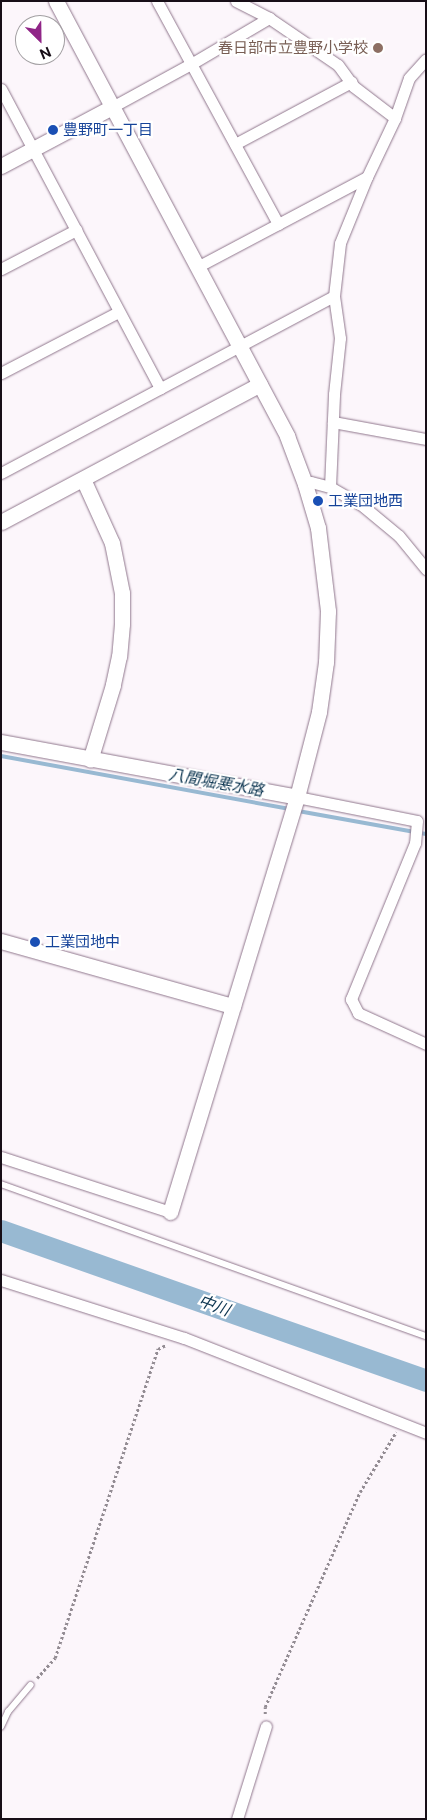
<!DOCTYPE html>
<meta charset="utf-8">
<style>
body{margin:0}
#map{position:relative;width:427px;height:1820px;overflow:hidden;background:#fcf6fb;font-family:"Public Sans","Noto Sans JP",sans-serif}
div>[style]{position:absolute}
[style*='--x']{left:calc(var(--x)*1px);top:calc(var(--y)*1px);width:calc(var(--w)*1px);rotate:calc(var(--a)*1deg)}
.stream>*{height:4px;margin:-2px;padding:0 2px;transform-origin:2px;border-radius:2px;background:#98b9d2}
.river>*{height:22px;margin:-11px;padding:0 11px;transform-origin:11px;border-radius:11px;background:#98b9d2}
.path>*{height:2.5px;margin-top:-1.25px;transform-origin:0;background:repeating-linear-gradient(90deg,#938c93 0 2.5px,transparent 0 5px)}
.roads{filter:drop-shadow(0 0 1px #90778d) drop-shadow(0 0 1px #90778d)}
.lane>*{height:5.5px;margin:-2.75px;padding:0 2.75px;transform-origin:2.75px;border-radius:2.75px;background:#fff}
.street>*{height:11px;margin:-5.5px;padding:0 5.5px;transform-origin:5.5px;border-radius:5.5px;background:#fff}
.secondary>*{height:15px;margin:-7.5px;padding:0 7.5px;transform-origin:7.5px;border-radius:7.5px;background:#fff}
.dots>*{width:14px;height:14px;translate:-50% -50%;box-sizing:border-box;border:2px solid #fff;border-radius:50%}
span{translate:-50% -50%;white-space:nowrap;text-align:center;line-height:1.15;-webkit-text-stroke:4.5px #fff;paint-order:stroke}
.education-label{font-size:15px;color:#785e54}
.right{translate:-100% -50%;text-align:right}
.transit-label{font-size:15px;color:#164399}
.left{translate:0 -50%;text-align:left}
.water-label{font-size:16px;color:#0d3651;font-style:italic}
.frame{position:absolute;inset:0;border:2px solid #170e17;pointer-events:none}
.north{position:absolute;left:15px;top:15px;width:50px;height:50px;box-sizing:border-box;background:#fff;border:1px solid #a29fa2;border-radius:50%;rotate:157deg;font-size:14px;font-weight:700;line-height:20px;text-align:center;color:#170e17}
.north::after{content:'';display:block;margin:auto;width:18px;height:22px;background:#902587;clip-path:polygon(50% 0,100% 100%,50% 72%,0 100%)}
</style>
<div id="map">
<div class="stream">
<div style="--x:1;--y:756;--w:295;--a:10.4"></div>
<div style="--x:298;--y:811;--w:130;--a:10.2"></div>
</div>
<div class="river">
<div style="--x:1;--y:1231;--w:451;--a:19.4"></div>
</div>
<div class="path">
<div style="--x:37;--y:1678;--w:27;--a:-48"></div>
<div style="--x:55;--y:1658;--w:326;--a:-71.6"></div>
<div style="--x:158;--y:1349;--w:9;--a:-27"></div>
<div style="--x:265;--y:1714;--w:7;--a:-90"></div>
<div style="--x:265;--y:1707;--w:235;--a:-66.2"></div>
<div style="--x:360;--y:1492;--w:70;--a:-59"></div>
</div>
<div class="roads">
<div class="lane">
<div style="--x:1;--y:1184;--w:451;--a:19.7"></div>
<div style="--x:1;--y:1727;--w:17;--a:-65"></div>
<div style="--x:8;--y:1712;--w:35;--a:-50"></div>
</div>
<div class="street">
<div style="--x:157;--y:1;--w:254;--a:61.5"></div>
<div style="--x:236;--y:1;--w:37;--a:27"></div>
<div style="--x:269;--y:18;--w:83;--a:34.3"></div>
<div style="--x:338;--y:65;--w:26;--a:54"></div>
<div style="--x:353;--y:86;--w:53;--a:37.3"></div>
<div style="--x:1;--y:89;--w:339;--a:62"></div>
<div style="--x:112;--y:107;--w:90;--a:-28.6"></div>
<div style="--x:191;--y:64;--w:91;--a:-30.5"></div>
<div style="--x:235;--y:144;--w:132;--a:-28.1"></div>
<div style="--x:197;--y:267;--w:192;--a:-27.9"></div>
<div style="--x:1;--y:269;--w:85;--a:-27.5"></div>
<div style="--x:1;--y:373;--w:132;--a:-27.5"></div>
<div style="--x:333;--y:422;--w:95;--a:10.4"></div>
<div style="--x:1;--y:473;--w:377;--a:-28"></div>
<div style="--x:305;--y:484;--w:6;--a:-18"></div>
<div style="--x:311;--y:482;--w:20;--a:15"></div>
<div style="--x:330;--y:487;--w:39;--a:30"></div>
<div style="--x:364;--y:507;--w:45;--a:39.6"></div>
<div style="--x:399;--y:536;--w:43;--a:50.7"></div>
<div style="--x:330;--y:487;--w:93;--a:-87.5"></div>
<div style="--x:334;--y:394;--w:56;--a:-83.9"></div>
<div style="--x:340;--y:338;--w:42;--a:-98.1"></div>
<div style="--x:334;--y:296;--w:53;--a:-83.5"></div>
<div style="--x:340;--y:243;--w:71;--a:-67.8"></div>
<div style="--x:367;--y:177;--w:65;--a:-64.6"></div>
<div style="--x:395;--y:118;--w:42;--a:-70.7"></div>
<div style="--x:409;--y:78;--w:25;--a:-48"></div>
<div style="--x:297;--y:797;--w:122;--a:11.3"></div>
<div style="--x:417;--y:821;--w:22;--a:95"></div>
<div style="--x:415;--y:843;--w:169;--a:112.3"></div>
<div style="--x:351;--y:999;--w:16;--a:63"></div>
<div style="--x:358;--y:1013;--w:75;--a:24.5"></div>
<div style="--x:1;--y:1157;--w:178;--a:18"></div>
<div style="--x:1;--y:1280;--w:192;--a:17.6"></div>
<div style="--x:184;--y:1338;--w:260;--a:21.4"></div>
<div style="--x:237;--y:1819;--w:97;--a:-72.7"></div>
</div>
<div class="secondary">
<div style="--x:56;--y:1;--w:493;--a:62"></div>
<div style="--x:287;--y:436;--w:51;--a:69.4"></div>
<div style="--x:305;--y:484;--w:46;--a:73.5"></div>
<div style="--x:318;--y:528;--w:84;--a:83.1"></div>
<div style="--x:328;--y:611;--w:51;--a:92.2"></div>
<div style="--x:326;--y:662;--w:50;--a:98"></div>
<div style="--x:319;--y:712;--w:88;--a:104.5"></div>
<div style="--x:297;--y:797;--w:434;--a:107"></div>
<div style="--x:1;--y:166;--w:126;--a:-28"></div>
<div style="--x:83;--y:479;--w:70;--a:65.6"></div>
<div style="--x:112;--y:543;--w:51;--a:78.7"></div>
<div style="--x:122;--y:593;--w:31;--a:90"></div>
<div style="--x:122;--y:624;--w:32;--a:95"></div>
<div style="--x:119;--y:656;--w:30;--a:102"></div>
<div style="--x:113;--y:685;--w:78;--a:107"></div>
<div style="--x:1;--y:522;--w:293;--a:-28"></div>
<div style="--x:1;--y:742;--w:301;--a:10.5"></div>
<div style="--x:1;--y:941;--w:241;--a:15.7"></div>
</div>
</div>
<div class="dots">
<div style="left:378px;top:48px;background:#8d6e63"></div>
<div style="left:53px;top:130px;background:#1a4fb4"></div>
<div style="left:318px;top:501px;background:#1a4fb4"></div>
<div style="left:35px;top:942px;background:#1a4fb4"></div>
</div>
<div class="education-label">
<span class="right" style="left:368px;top:48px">春日部市立豊野小学校</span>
</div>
<div class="transit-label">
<span class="left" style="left:63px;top:130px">豊野町一丁目</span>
<span class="left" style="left:328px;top:501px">工業団地西</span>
<span class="left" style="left:45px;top:942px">工業団地中</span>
</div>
<div class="water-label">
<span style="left:216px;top:783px;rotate:10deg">八間堀悪水路</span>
<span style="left:214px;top:1306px;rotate:20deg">中川</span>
</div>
<div class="frame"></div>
<div class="north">N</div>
</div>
